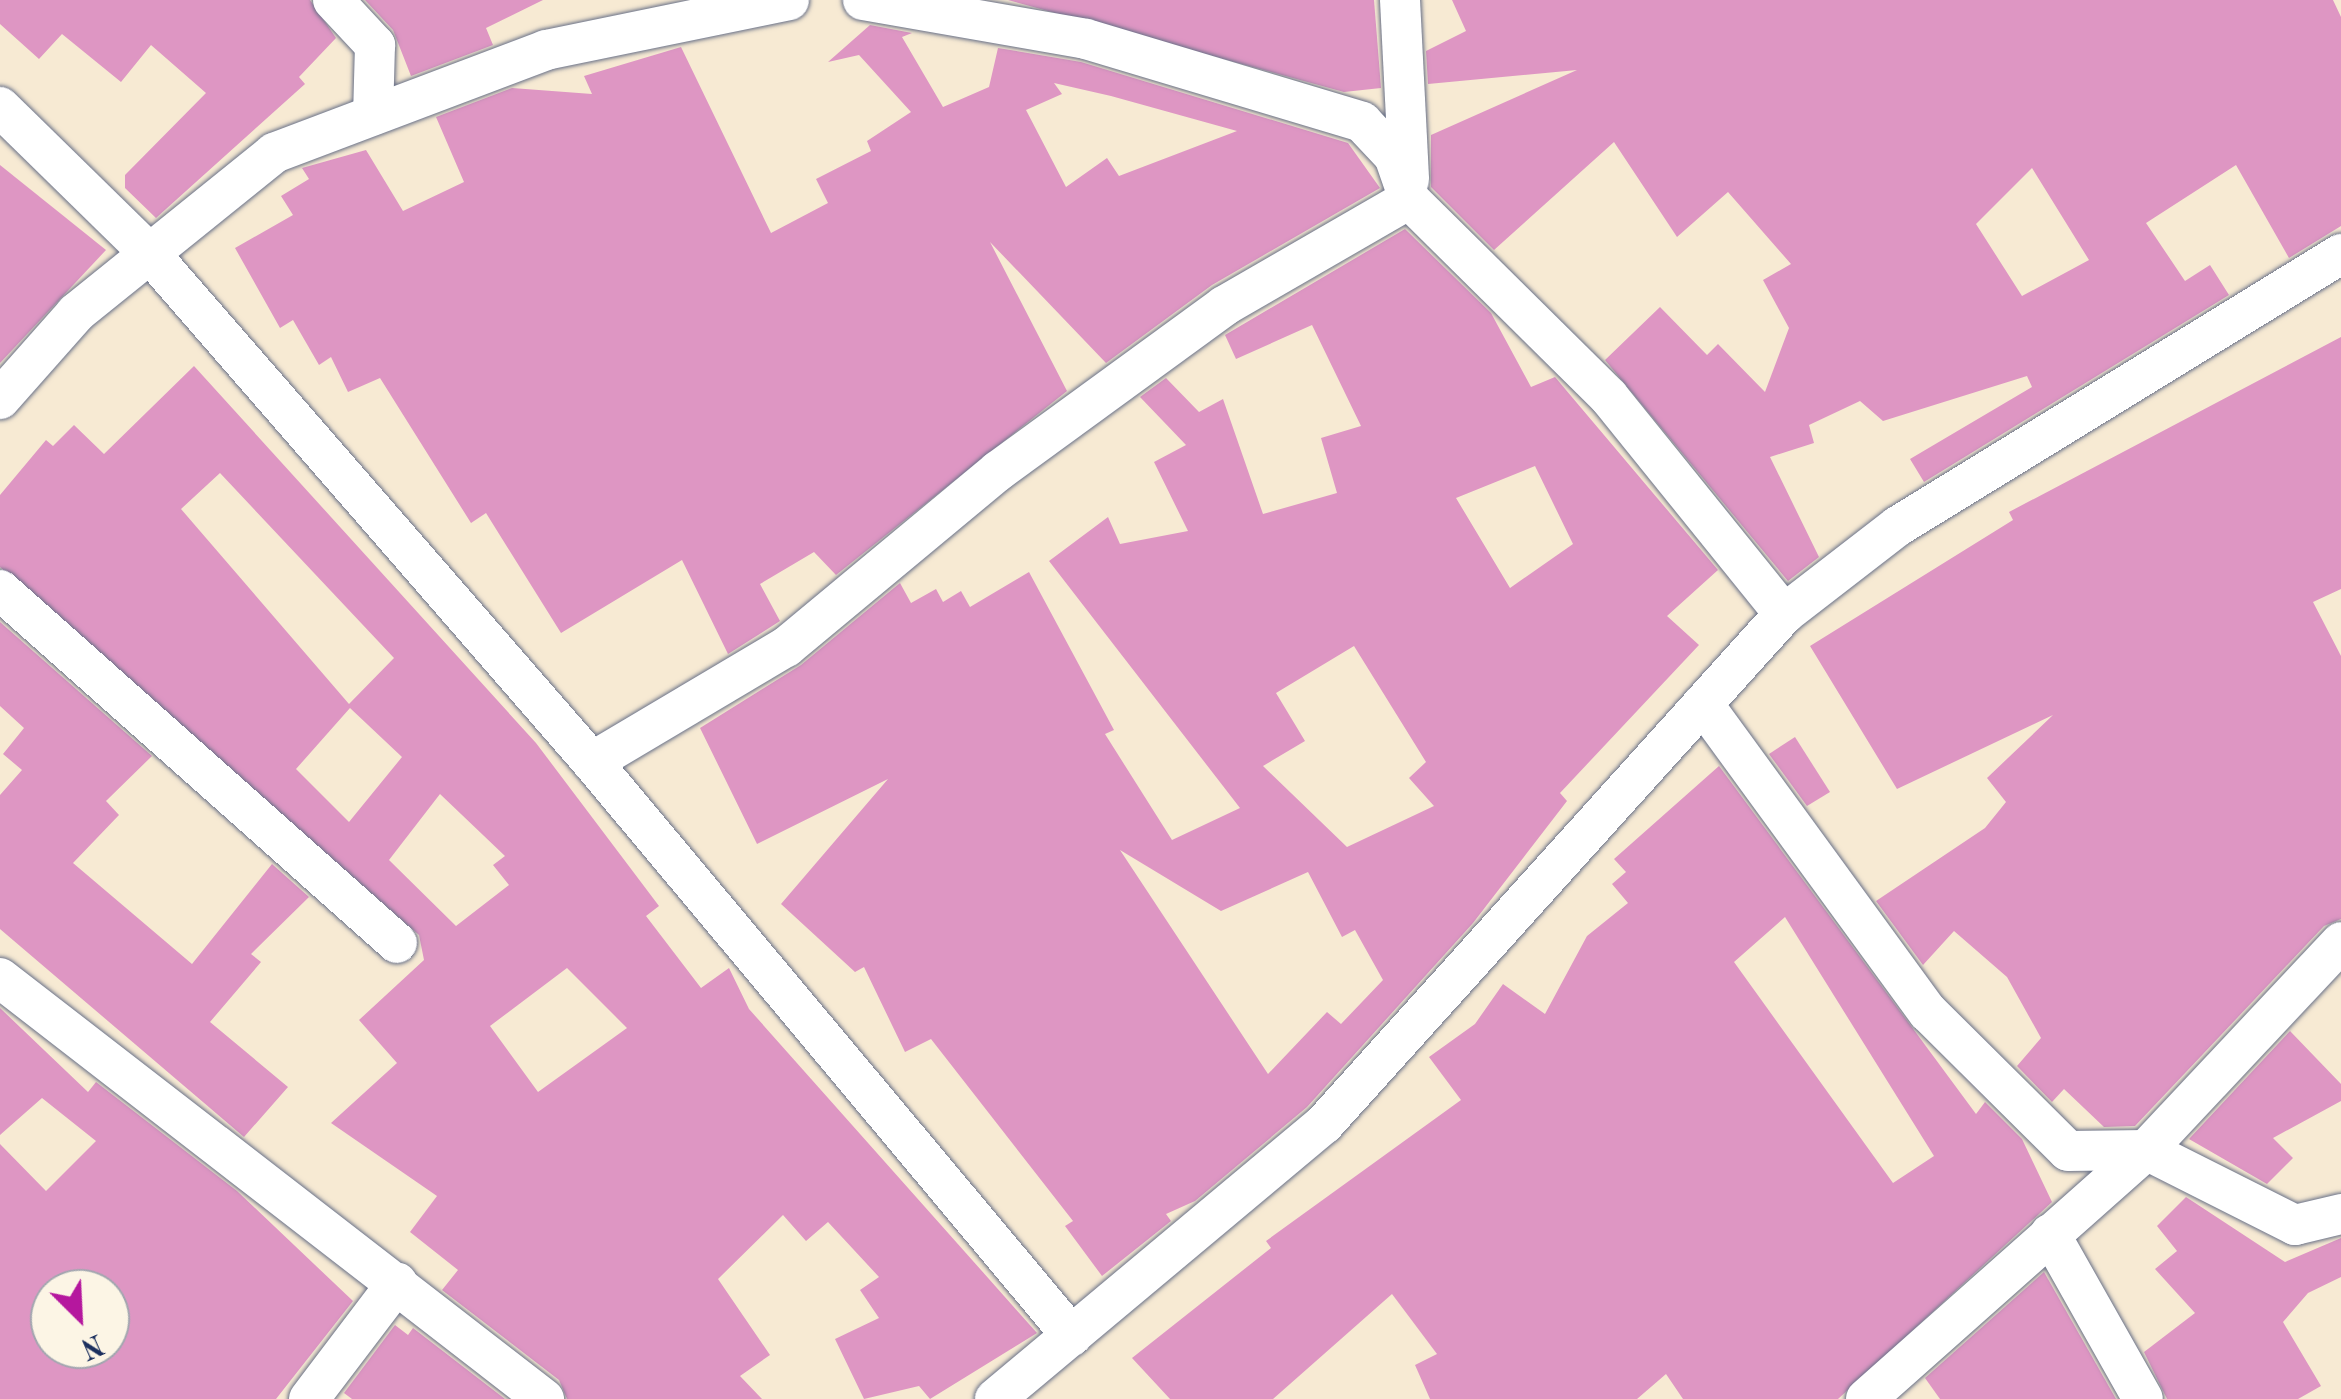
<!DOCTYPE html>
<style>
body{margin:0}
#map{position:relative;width:2341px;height:1399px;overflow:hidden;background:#f7ead3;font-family:"Old Standard TT",serif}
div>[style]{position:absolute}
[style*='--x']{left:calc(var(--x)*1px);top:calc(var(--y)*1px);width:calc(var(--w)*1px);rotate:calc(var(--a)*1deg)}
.building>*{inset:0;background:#de96c3}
.roads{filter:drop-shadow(0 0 2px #687087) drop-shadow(0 0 2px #687087)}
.minor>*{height:40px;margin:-20px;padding:0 20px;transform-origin:20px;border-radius:20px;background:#fff}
span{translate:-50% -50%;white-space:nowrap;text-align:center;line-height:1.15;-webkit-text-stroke:8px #fcf5e5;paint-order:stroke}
.north{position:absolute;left:30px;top:1269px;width:100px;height:100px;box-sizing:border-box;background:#fcf5e5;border:2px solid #a2a6af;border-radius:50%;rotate:156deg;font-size:28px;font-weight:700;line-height:40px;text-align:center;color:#1b2f5e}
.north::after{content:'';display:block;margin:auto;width:35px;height:45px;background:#b5179e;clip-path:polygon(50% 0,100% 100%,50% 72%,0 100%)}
</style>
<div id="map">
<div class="building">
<div style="clip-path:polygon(0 0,310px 0,336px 38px,299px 77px,305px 84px,156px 218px,125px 188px,125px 175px,206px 93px,151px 45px,121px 82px,62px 34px,39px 59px,0 24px)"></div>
<div style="clip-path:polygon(365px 0,543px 0,486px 28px,493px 45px,411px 76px,393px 30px)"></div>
<div style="clip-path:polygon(1008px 0,1374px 0,1381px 88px,1344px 92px)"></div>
<div style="clip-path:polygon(evenodd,1452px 0,2333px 0,2341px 17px,2341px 226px,2289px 258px,2236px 165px,2146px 223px,2185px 281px,2210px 265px,2229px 295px,1924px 482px,1910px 459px,2032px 387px,2027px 376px,1883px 421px,1860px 401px,1809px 425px,1814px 443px,1770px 457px,1819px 557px,1788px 581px,1605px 360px,1660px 307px,1707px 355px,1718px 344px,1765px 392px,1789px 328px,1763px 280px,1791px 264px,1728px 192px,1677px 237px,1614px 142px,1494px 250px,1431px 187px,1431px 135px,1577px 70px,1428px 84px,1426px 51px,1466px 31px,1452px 0,2032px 168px,2089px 260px,2022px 296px,1976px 224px,2032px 168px)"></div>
<div style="clip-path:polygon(evenodd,870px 25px,912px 33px,902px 37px,943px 107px,989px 87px,998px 48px,1081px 62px,1348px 143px,1380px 188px,1212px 285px,1106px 363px,990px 242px,1067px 391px,836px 575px,814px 552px,760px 584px,780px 621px,728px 654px,682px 560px,561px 633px,486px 513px,471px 523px,380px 378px,348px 392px,331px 357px,319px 365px,293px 320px,280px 328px,235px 248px,293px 215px,281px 196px,309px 179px,302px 168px,366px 150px,403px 211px,464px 182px,436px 117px,512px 88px,592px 94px,584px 76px,681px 47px,771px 233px,828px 203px,816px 179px,871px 151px,867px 141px,911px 112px,859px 55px,828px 62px,870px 25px,1054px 83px,1111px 96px,1237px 131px,1119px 176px,1107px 158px,1066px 187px,1026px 110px,1062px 94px,1054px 83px)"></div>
<div style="clip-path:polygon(0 165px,106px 250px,0 363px)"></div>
<div style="clip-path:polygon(evenodd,1405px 229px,1491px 313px,1531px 387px,1555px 377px,1718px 570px,1667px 616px,1699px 645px,1560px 793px,1567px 801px,1473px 923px,1307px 1107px,1195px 1201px,1166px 1214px,1171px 1221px,1102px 1276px,1065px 1226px,1073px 1221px,931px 1039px,905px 1052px,864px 967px,855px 972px,781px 904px,888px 779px,757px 844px,700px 728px,801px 665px,900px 583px,911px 603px,936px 589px,943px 602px,961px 591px,970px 607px,1029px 572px,1114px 730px,1105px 734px,1172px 840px,1240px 808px,1049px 561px,1108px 517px,1120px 544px,1188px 531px,1154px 462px,1186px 445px,1140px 397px,1166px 378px,1199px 412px,1223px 399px,1263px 514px,1337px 493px,1321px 438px,1361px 426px,1312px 325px,1236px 359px,1225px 335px,1405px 229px,1535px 466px,1573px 544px,1510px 588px,1456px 498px,1535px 466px,1405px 229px,1354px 646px,1426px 762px,1409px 778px,1434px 806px,1347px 847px,1263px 766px,1305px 741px,1276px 693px,1354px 646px,1405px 229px,1120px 850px,1221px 911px,1308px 872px,1342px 937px,1355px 930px,1383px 980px,1341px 1024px,1327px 1012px,1268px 1074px,1120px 850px)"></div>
<div style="clip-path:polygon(2341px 337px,2341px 589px,2313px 602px,2341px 656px,2341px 919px,2324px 926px,2135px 1126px,2104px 1127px,2064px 1089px,2052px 1102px,2017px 1066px,2041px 1038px,2007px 977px,1954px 931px,1923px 965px,1876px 901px,1985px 828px,2006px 802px,1987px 778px,2053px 715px,1897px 789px,1810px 646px,2013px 520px,2009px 512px)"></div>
<div style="clip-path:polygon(evenodd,194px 366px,536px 743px,659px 906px,646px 916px,701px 988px,729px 968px,749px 1009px,1037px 1333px,930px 1399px,919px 1386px,864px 1399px,835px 1339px,879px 1318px,860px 1290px,879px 1277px,828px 1222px,806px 1241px,783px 1215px,718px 1279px,770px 1355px,740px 1376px,762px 1399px,567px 1399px,559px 1380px,442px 1290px,458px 1270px,410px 1232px,437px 1196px,331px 1123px,397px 1063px,359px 1020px,424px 960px,419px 935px,0 567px,0 495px,46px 440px,53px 446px,74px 425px,104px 454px,194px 366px,220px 473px,394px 658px,349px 704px,181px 509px,220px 473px,194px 366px,350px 708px,402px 757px,349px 822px,296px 769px,350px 708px,194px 366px,440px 794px,505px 856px,493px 865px,509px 885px,456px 926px,389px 860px,440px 794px,194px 366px,567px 968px,627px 1028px,538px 1092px,490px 1026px,567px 968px)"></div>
<div style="clip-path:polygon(0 622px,152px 756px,106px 801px,119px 815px,73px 863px,192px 964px,272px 864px,309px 897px,251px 954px,261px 962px,210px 1022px,288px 1087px,244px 1137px,0 929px,0 795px,22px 770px,3px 754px,24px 728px,0 706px)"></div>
<div style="clip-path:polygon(1795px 737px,1830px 792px,1807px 806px,1769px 754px)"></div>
<div style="clip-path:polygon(evenodd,1719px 766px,1976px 1114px,1985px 1102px,2022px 1139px,2052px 1202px,1838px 1399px,1683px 1399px,1666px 1374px,1637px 1399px,1430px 1399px,1415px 1365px,1437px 1354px,1392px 1294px,1273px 1399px,1170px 1399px,1132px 1358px,1271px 1248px,1266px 1241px,1461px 1100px,1429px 1057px,1475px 1024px,1503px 984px,1545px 1014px,1587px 936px,1628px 903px,1612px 884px,1626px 872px,1614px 859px,1719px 766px,1785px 917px,1934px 1156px,1893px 1183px,1734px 962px,1785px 917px)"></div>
<div style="clip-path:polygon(evenodd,0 1008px,88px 1092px,96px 1082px,237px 1191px,353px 1301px,276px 1399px,0 1399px,0 1144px,46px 1191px,96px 1141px,42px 1098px,0 1135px,0 1008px,50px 1289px,110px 1289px,110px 1349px,50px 1349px,50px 1289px)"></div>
<div style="clip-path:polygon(2290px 1031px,2341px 1084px,2341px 1101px,2273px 1138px,2293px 1158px,2267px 1184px,2189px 1139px)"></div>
<div style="clip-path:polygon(2186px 1197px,2285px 1262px,2341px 1238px,2341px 1277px,2308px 1293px,2283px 1322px,2321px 1386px,2298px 1399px,2167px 1399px,2144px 1352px,2195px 1313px,2155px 1269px,2177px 1251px,2157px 1226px)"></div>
<div style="clip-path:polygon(2044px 1272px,2116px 1399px,1940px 1399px,1925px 1378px)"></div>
<div style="clip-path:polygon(395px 1325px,408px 1335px,413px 1328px,505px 1399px,352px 1399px,344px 1393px)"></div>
</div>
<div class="roads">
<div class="minor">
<div style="--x:333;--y:0;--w:62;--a:47"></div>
<div style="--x:375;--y:45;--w:70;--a:91.6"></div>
<div style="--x:863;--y:0;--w:226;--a:9.9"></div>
<div style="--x:1086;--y:39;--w:288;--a:16.7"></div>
<div style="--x:1362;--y:122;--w:47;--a:46.7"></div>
<div style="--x:1394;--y:156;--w:46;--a:70.8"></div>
<div style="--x:1409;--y:199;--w:281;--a:44.7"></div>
<div style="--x:1609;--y:397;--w:279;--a:51.1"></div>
<div style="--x:1400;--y:0;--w:180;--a:87.1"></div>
<div style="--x:0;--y:107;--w:213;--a:44.4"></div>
<div style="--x:152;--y:256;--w:671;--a:48.99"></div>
<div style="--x:592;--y:762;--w:226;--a:-30.7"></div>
<div style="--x:786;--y:647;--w:276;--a:-39.7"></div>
<div style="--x:998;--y:471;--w:280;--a:-36.1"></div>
<div style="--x:1224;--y:306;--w:214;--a:-30"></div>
<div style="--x:0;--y:399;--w:115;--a:-48.5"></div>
<div style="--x:76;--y:313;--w:255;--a:-38.9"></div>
<div style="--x:274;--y:153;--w:291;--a:-20.7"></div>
<div style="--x:546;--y:50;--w:248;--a:-11.6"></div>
<div style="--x:0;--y:590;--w:531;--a:41.64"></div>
<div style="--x:1703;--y:704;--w:381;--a:53.9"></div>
<div style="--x:1928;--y:1012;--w:197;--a:44.8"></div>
<div style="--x:2068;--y:1151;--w:78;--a:-0.7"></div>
<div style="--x:2146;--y:1150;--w:167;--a:26.7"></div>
<div style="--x:2295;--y:1225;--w:47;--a:-13.4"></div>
<div style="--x:592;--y:762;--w:748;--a:50.1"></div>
<div style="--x:0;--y:978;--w:688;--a:37.74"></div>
<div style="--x:2050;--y:1234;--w:189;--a:60.6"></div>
<div style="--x:309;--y:1399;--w:146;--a:-52.8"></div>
<div style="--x:995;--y:1399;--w:429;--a:-39.9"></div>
<div style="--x:1324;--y:1124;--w:687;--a:-47.95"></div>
<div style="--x:1784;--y:614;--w:144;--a:-37.7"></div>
<div style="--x:1898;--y:526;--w:520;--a:-31.55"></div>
<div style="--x:1866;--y:1399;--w:375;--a:-41.6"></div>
<div style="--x:2146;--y:1150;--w:285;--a:-46.8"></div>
</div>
</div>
<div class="north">N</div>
</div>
